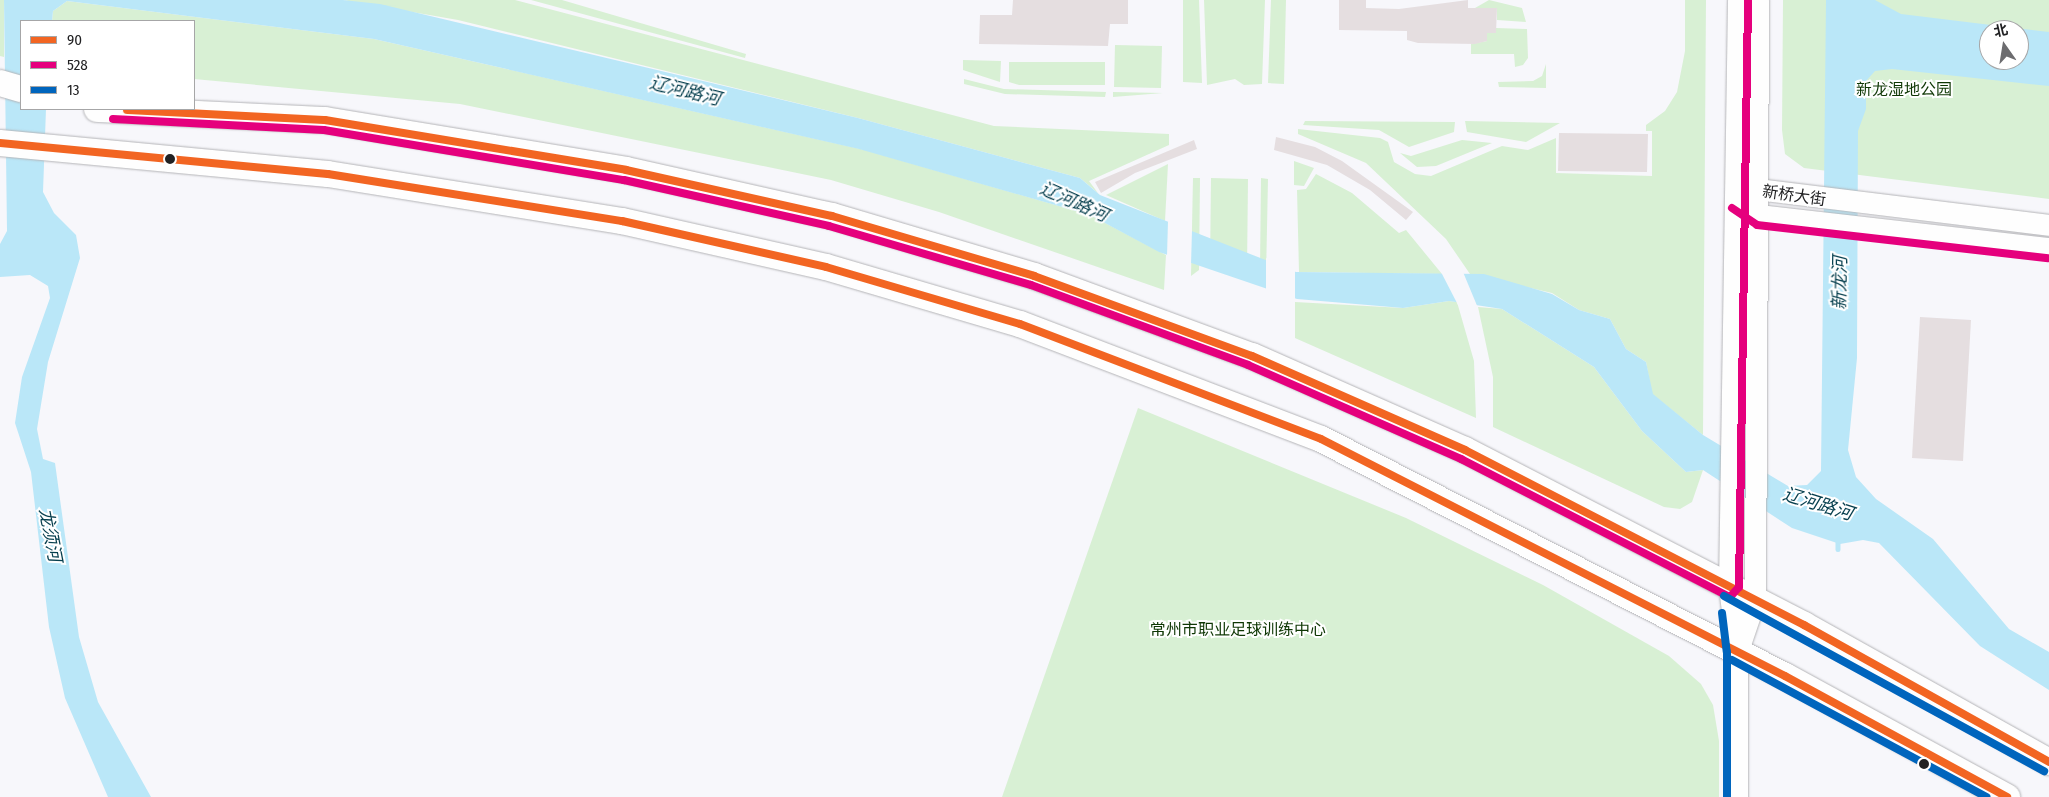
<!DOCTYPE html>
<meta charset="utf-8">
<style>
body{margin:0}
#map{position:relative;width:2049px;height:797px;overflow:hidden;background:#f7f7fb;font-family:"Fira Sans Condensed","Noto Sans SC",sans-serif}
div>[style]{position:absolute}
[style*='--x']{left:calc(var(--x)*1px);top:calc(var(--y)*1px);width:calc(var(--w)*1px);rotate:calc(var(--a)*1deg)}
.green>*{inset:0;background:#d8f0d4}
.water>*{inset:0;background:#bae7f8}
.pier>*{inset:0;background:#f7f7fb}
.stream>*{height:4.5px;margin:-2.25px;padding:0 2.25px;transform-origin:2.25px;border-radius:2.25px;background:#bae7f8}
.building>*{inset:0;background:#e5dee0}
.roads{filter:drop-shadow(0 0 1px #b4b4b7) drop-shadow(0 0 1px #b4b4b7)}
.minor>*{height:21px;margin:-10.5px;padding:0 10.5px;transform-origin:10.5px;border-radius:10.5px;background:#fefefe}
.major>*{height:26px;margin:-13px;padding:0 13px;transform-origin:13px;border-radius:13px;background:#fefefe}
.bus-1>*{height:8px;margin:-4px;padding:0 4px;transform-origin:4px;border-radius:4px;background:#f26522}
.bus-2>*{height:8px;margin:-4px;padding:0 4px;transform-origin:4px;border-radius:4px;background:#e5007d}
.bus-3>*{height:8px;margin:-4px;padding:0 4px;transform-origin:4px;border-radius:4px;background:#0065bd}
.dots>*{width:14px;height:14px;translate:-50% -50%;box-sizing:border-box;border:2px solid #fff;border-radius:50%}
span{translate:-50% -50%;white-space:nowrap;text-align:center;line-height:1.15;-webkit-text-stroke:4px #fff;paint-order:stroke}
.park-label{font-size:16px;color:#0e3704}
.street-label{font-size:16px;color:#212123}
.water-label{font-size:18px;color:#063f4e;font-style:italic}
.legend{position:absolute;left:20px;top:20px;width:175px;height:90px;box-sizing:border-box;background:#fff;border:1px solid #a6a6a7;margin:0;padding:6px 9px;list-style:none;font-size:15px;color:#212123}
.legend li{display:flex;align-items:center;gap:10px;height:25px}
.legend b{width:25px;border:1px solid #a6a6a7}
.north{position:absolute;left:1979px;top:20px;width:50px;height:50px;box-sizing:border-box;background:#fff;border:1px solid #a6a6a7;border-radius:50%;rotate:347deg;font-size:14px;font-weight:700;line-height:20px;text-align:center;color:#212123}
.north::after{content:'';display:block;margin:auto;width:18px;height:22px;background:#6c6c6f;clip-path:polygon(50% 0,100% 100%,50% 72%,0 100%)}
</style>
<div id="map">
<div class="green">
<div style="clip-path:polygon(0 0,4px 0,4px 57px,0 56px)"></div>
<div style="clip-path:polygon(343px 0,515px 0,994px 126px,1169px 134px,1169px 145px,1089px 181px,1098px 193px,1080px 178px,858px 118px,458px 20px)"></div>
<div style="clip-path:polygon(531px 0,562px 0,746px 54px,745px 58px)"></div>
<div style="clip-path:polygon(1183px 0,1199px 0,1202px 83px,1183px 82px)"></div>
<div style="clip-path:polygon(1204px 0,1265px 0,1262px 84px,1244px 85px,1235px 79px,1207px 85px)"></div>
<div style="clip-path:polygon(1271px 0,1286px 0,1284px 84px,1268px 83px)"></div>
<div style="clip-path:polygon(1489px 0,1522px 8px,1526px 22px,1497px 20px,1497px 8px,1475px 8px)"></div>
<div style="clip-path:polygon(1685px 0,1706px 0,1703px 435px,1652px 394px,1646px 362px,1626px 349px,1610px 319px,1579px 310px,1552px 293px,1470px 274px,1446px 239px,1366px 163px,1298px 134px,1298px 129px,1380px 138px,1388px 142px,1394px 162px,1415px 174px,1431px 176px,1502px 146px,1528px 150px,1556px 138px,1556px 173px,1652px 176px,1652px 131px,1646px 131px,1646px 125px,1665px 111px,1677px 92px,1685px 51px)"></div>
<div style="clip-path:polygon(evenodd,1783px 0,2049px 0,2049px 199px,1804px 168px,1785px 154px,1782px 130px,1783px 0,1989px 30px,2019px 30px,2019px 60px,1989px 60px,1989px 30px)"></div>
<div style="clip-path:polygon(67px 1px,374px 39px,865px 150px,1090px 215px,1166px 255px,1164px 290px,939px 212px,831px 180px,460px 104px,194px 79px,194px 21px,52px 21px,53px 11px)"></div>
<div style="clip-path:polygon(1496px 28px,1527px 29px,1528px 58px,1523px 65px,1515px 67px,1514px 54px,1471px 54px,1471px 44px,1487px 41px,1487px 33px,1496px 33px)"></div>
<div style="clip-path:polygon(1115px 45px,1162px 46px,1161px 88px,1114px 87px)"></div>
<div style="clip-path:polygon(963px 60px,1001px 61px,1000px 82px,963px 70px)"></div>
<div style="clip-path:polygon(1009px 62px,1105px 62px,1105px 85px,1019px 85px,1009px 82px)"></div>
<div style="clip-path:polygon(1546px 64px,1546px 88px,1499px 87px,1498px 82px,1533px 81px,1542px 76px)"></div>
<div style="clip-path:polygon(964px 79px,1004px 89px,1106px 92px,1105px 97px,1005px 94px,964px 84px)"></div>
<div style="clip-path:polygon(1113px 92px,1163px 93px,1113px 97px)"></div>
<div style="clip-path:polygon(1305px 121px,1455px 122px,1454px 132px,1409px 147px,1379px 130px,1303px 125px)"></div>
<div style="clip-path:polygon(1465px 121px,1560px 123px,1526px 142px,1467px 132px)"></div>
<div style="clip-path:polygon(1462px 140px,1492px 143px,1436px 166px,1417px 167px,1400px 153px,1411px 156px)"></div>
<div style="clip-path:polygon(1294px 161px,1314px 168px,1304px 186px,1294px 185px)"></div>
<div style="clip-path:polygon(1168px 164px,1165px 221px,1106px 195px)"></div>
<div style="clip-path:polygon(1316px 174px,1352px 193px,1399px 233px,1406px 230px,1442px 274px,1299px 272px,1297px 190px,1306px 189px)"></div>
<div style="clip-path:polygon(1193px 178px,1200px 178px,1199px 270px,1191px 276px)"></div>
<div style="clip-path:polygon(1211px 178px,1248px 179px,1247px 269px,1210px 268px)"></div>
<div style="clip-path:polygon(1261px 178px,1268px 179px,1266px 277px,1260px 270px)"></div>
<div style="clip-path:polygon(1449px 301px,1457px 302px,1474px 361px,1476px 418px,1295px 338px,1295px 302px,1403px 308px)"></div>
<div style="clip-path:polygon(1478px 307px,1502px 309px,1594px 367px,1642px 431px,1686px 472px,1703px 470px,1692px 502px,1680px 509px,1664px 507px,1493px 427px,1493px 377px)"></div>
<div style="clip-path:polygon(1138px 408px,1406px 518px,1543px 585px,1669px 656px,1701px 684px,1713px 705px,1719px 741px,1719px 797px,1002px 797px)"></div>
</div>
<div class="water">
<div style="clip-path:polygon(evenodd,4px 0,343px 0,380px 4px,858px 118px,1080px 178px,1100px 195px,1296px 272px,1484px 274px,1552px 294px,1579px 310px,1610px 319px,1626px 349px,1646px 362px,1653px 394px,1703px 435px,1788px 486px,1807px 485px,1821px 471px,1826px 0,1875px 0,1901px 14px,2049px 32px,2049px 86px,1892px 69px,1875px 71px,1866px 81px,1866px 109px,1858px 131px,1857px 358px,1848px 450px,1856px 477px,1876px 499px,1933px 539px,2009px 629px,2049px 652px,2049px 690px,1980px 646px,1879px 543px,1863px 540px,1840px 544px,1792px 528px,1703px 470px,1686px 472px,1642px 431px,1594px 367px,1502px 309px,1449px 301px,1403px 308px,1297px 299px,1159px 252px,1090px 215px,859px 149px,374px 39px,67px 1px,53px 11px,52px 21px,21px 21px,21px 109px,46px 109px,43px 192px,54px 213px,76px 235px,80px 258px,48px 362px,37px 429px,43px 459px,55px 463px,79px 637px,98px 702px,151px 797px,108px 797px,65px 698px,49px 627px,31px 472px,15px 423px,22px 377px,50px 298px,48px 286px,30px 275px,0 277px,0 244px,7px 231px,4px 0,1989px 30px,2019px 30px,2019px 60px,1989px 60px,1989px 30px)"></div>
</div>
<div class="pier">
<div style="clip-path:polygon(1168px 221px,1192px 230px,1191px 265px,1167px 256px)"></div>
<div style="clip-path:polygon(1266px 258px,1295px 269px,1295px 301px,1266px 291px)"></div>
<div style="clip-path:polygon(1441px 272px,1463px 272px,1478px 308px,1458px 305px)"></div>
</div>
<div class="stream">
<div style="--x:1838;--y:539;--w:10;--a:90"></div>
</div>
<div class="building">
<div style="clip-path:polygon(1013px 0,1128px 0,1128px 24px,1110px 24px,1108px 46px,979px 44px,980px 15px,1012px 15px)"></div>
<div style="clip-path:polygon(1339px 0,1366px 0,1366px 8px,1399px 9px,1468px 0,1468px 8px,1497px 8px,1496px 33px,1487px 33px,1487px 41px,1475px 44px,1418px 43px,1407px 40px,1407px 31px,1339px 30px)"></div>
<div style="clip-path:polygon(1559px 133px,1648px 134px,1647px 172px,1558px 171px)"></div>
<div style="clip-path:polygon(1276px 137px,1315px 147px,1342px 161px,1413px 212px,1406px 220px,1370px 190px,1327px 165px,1274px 150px)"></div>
<div style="clip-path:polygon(1194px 140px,1197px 149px,1135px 173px,1101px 193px,1095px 182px)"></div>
<div style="clip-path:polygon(1920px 317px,1971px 320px,1963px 461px,1912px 458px)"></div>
</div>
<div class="roads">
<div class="minor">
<div style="--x:1745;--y:196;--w:14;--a:-30"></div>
<div style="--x:1757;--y:189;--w:294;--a:7"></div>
<div style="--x:1746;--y:206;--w:15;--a:37"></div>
<div style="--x:1758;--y:215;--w:293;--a:6.5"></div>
<div style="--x:1739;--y:647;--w:50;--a:-71.2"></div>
<div style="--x:1755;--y:600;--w:600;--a:-89.71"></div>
<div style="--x:1737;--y:797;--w:146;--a:-90"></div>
<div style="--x:1737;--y:651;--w:64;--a:-97.1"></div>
<div style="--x:1729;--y:587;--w:587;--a:-89.12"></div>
</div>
<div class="major">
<div style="--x:0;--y:83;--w:22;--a:16"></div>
<div style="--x:97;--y:109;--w:228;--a:2.8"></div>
<div style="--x:325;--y:120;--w:305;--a:9.4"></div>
<div style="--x:626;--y:170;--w:211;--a:12.6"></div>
<div style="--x:832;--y:216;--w:211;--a:16.5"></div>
<div style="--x:1034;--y:276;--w:232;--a:20.2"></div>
<div style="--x:1252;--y:356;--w:233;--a:23.8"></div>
<div style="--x:1465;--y:450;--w:382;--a:27.3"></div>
<div style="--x:1804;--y:625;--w:281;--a:29.2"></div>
<div style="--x:0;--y:143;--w:329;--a:5.4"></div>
<div style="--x:328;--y:174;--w:298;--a:9.1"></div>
<div style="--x:622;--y:221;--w:209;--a:12.7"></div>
<div style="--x:826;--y:267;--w:202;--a:16.4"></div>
<div style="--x:1020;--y:324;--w:322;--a:20.9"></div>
<div style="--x:1321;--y:439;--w:521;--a:27.06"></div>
<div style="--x:1785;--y:676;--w:253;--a:28.6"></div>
</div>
</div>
<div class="bus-1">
<div style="--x:127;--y:110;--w:198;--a:2.9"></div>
<div style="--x:325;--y:120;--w:305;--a:9.4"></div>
<div style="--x:626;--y:170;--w:211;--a:12.6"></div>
<div style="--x:832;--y:216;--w:211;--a:16.5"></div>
<div style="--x:1034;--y:276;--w:232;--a:20.2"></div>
<div style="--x:1252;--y:356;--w:233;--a:23.8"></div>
<div style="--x:1465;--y:450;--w:382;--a:27.3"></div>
<div style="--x:1804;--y:625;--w:281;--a:29.2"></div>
<div style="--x:0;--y:143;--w:329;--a:5.4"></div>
<div style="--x:328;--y:174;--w:298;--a:9.1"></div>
<div style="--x:622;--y:221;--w:209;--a:12.7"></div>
<div style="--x:826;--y:267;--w:202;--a:16.4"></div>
<div style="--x:1020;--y:324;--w:322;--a:20.9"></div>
<div style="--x:1321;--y:439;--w:521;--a:27.06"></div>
<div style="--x:1785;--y:676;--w:253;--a:28.6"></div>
</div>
<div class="bus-2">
<div style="--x:113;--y:119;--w:211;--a:3"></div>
<div style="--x:324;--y:130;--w:304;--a:9.5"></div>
<div style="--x:624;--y:180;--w:210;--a:12.6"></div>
<div style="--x:829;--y:226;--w:210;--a:16.3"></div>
<div style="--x:1031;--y:285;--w:231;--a:20.2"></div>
<div style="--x:1248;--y:365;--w:233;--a:23.8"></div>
<div style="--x:1461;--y:459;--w:302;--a:27.2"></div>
<div style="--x:1730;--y:597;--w:13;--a:-48"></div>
<div style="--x:1739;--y:587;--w:587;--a:-89.12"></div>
<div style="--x:1732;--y:208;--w:30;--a:34"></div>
<div style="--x:1757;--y:225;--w:293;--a:6.5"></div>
</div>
<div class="bus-3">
<div style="--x:1724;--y:596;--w:365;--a:28.7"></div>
<div style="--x:1722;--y:613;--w:39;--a:83"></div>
<div style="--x:1727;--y:652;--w:145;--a:90"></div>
<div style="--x:1732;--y:660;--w:289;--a:28.3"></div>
</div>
<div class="dots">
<div style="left:170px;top:159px;background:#212123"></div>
<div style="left:1924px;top:764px;background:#212123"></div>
</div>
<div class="park-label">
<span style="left:1904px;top:90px">新龙湿地公园</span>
<span style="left:1238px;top:630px">常州市职业足球训练中心</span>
</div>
<div class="street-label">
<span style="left:1794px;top:196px;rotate:8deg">新桥大街</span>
</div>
<div class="water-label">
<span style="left:685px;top:91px;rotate:14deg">辽河路河</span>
<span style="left:1074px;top:202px;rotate:24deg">辽河路河</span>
<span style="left:1840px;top:283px;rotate:-89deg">新龙河</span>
<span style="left:1818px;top:504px;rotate:17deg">辽河路河</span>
<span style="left:50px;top:535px;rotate:79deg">龙须河</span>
</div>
<ul class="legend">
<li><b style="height:6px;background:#f26522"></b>90</li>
<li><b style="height:6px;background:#e5007d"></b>528</li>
<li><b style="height:6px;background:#0065bd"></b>13</li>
</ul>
<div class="north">北</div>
</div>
